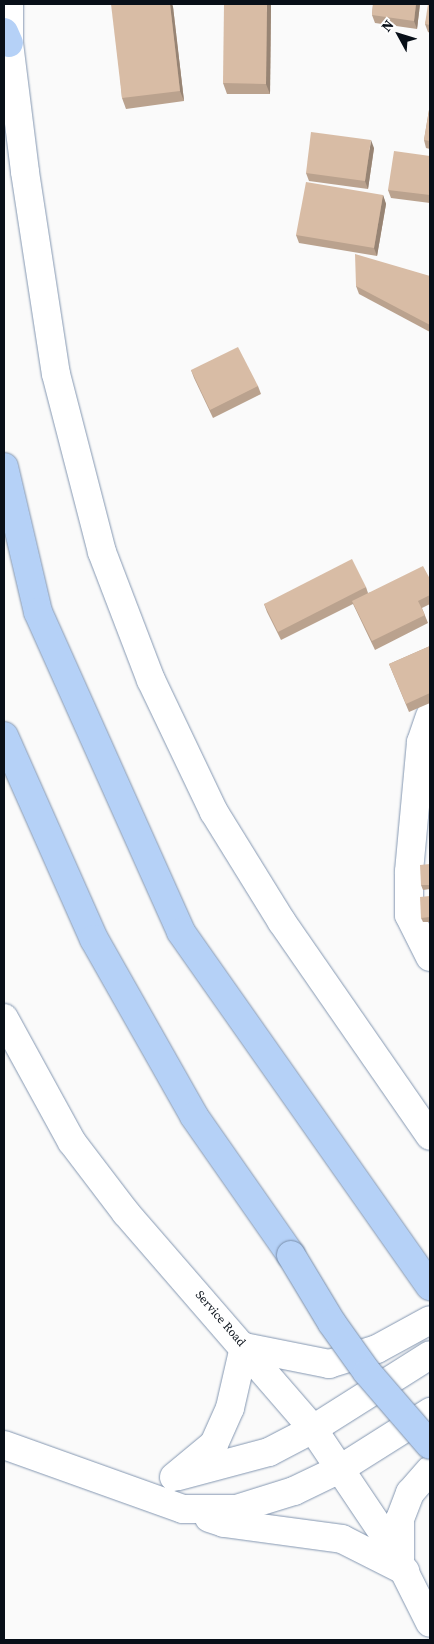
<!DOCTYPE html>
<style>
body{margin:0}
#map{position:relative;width:434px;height:1644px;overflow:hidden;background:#fafafa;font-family:"Source Serif 4",serif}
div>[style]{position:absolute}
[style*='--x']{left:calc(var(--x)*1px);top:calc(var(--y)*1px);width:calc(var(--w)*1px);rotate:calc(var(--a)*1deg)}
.roads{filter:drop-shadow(0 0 1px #8497b1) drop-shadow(0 0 1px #8497b1)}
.minor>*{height:28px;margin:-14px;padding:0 14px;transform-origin:14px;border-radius:14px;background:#fff}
.highway>*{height:28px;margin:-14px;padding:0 14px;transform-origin:14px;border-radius:14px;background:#b5d1f7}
.bridges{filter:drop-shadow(0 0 1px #788da9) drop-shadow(0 0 1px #788da9)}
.highway-bridge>*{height:28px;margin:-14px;padding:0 14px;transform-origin:14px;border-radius:14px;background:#b5d1f7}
.wall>*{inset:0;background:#baa28e}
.shaded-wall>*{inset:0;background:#978474}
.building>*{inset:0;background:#d8bca5}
span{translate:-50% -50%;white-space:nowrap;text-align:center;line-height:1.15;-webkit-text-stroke:5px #fff;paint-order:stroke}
.street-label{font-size:12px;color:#080f18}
.frame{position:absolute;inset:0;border:5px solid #080f18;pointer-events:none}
.north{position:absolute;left:374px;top:10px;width:50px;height:50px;-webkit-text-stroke:4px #fff;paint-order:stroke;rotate:309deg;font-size:14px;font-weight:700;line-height:20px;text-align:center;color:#080f18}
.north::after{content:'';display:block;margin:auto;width:18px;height:22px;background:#080f18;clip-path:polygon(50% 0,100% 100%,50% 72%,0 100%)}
</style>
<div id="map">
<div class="roads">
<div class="minor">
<div style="--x:9;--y:4;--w:39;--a:90"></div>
<div style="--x:9;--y:43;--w:130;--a:82.9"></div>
<div style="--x:25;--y:172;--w:204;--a:81.3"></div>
<div style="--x:56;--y:374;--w:184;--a:75.5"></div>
<div style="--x:102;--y:552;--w:137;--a:69.1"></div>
<div style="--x:151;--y:680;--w:146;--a:64.5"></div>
<div style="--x:214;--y:812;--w:129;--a:58.3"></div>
<div style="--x:282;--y:922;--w:260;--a:55.3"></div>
<div style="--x:430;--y:716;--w:28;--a:109"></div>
<div style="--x:421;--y:742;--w:131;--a:95.3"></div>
<div style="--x:409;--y:872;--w:43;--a:90"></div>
<div style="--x:409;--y:915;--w:47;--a:63.4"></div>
<div style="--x:4;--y:1018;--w:141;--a:61.3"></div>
<div style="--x:72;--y:1142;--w:89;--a:52.7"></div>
<div style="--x:126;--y:1213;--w:286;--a:49.1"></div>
<div style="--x:313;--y:1429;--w:140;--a:56.1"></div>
<div style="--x:391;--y:1545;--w:87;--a:63.4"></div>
<div style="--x:4;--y:1445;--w:190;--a:19.7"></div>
<div style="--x:183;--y:1509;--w:53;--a:0"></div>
<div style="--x:236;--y:1509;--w:61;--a:-17.2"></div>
<div style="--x:294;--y:1491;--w:51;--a:-25.6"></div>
<div style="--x:340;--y:1469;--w:107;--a:-32.3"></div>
<div style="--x:179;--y:1476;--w:93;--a:-14.9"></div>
<div style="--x:269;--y:1452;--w:50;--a:-27.6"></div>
<div style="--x:313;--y:1429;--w:138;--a:-32.3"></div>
<div style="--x:174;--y:1477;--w:52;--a:-39.5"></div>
<div style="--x:214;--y:1444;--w:39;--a:-66"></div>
<div style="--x:230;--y:1408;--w:63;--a:-77.1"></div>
<div style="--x:244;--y:1347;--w:87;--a:11.3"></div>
<div style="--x:329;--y:1364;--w:50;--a:-17.4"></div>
<div style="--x:377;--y:1349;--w:60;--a:-28.7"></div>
<div style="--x:209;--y:1518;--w:16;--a:18"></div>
<div style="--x:224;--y:1523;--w:119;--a:7.7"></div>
<div style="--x:342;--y:1539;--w:71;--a:26.9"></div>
<div style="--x:400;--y:1560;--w:41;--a:-90"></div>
<div style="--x:400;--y:1519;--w:28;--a:-69"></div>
<div style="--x:410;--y:1493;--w:30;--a:-49"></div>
</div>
<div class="highway">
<div style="--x:4;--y:32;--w:12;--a:66"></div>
<div style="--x:4;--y:467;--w:149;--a:76.8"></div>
<div style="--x:38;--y:612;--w:350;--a:65.9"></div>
<div style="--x:181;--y:932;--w:433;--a:54.9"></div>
<div style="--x:4;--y:736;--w:222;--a:66.1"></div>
<div style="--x:94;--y:939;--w:203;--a:60.5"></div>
<div style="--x:194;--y:1116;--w:169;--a:55.1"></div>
</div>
</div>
<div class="bridges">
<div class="highway-bridge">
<div style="--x:291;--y:1255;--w:79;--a:58.9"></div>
<div style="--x:332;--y:1323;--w:60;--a:54.5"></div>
<div style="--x:367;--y:1372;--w:96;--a:49.2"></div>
</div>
</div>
<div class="wall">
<div style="clip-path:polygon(114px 4px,172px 4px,173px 7px,184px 101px,126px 109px,122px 98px)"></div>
<div style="clip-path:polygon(271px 4px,270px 94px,227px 94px,223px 83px)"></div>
<div style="clip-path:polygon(373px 4px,420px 4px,417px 29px,375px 23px,372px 15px)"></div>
<div style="clip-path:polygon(430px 4px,430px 33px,428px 32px,425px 24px)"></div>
<div style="clip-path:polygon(430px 104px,430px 149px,426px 148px,424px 140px)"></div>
<div style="clip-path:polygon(374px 148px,368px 189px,309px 181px,306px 173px)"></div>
<div style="clip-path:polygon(430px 156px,430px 203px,391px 198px,388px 190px)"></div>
<div style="clip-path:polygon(383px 195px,386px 204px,377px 256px,299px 243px,296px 235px)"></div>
<div style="clip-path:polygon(430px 276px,430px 332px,359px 294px,356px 286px)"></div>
<div style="clip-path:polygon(191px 370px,258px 386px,261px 394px,213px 418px,194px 378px)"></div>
<div style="clip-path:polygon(430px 579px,430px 604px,422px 608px,428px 623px,375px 650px,353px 604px,281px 640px,267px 612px,264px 604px,366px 587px,368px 593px)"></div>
<div style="clip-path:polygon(430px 646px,430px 703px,409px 712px,389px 664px)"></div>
<div style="clip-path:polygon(430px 864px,430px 889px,423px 890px,421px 885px)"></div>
<div style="clip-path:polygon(430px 896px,430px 922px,423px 922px,421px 918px)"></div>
</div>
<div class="shaded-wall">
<div style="clip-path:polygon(170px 4px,172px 4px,173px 7px,184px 101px,180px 91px)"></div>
<div style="clip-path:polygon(267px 4px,271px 4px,270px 94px,266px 84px)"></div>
<div style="clip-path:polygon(416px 4px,420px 4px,417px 29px,414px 21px)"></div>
<div style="clip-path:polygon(371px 140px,374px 148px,368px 189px,365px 181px)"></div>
<div style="clip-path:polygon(383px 195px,386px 204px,377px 256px,374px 248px)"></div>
</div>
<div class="building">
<div style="clip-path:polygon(111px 4px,170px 4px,180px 91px,122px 98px)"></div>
<div style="clip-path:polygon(224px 4px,267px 4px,266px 84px,223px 83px)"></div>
<div style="clip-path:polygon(373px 4px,416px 4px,414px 21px,372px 15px)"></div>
<div style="clip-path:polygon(428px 4px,430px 4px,430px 25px,425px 24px)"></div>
<div style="clip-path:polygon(430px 104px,430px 141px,424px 140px)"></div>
<div style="clip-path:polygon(311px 132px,371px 140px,365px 181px,306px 173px)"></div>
<div style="clip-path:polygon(394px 151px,430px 156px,430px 195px,388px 190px)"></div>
<div style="clip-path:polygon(306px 182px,383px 195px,374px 248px,296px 235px)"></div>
<div style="clip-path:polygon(355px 254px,430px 276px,430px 325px,356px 286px)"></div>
<div style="clip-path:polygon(238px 347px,258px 386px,210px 410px,191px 370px)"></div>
<div style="clip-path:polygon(352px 559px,366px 587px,278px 632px,264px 604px)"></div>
<div style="clip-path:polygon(423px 566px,430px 579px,430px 595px,418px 601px,425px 615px,372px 641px,352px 601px)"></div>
<div style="clip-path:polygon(430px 646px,430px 693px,406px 704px,389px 664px)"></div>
<div style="clip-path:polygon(430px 864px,430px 885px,421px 885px,420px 865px)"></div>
<div style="clip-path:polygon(430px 896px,430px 917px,421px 918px,420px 897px)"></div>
</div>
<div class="street-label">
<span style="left:220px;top:1319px;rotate:49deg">Service Road</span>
</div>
<div class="frame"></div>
<div class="north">N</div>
</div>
